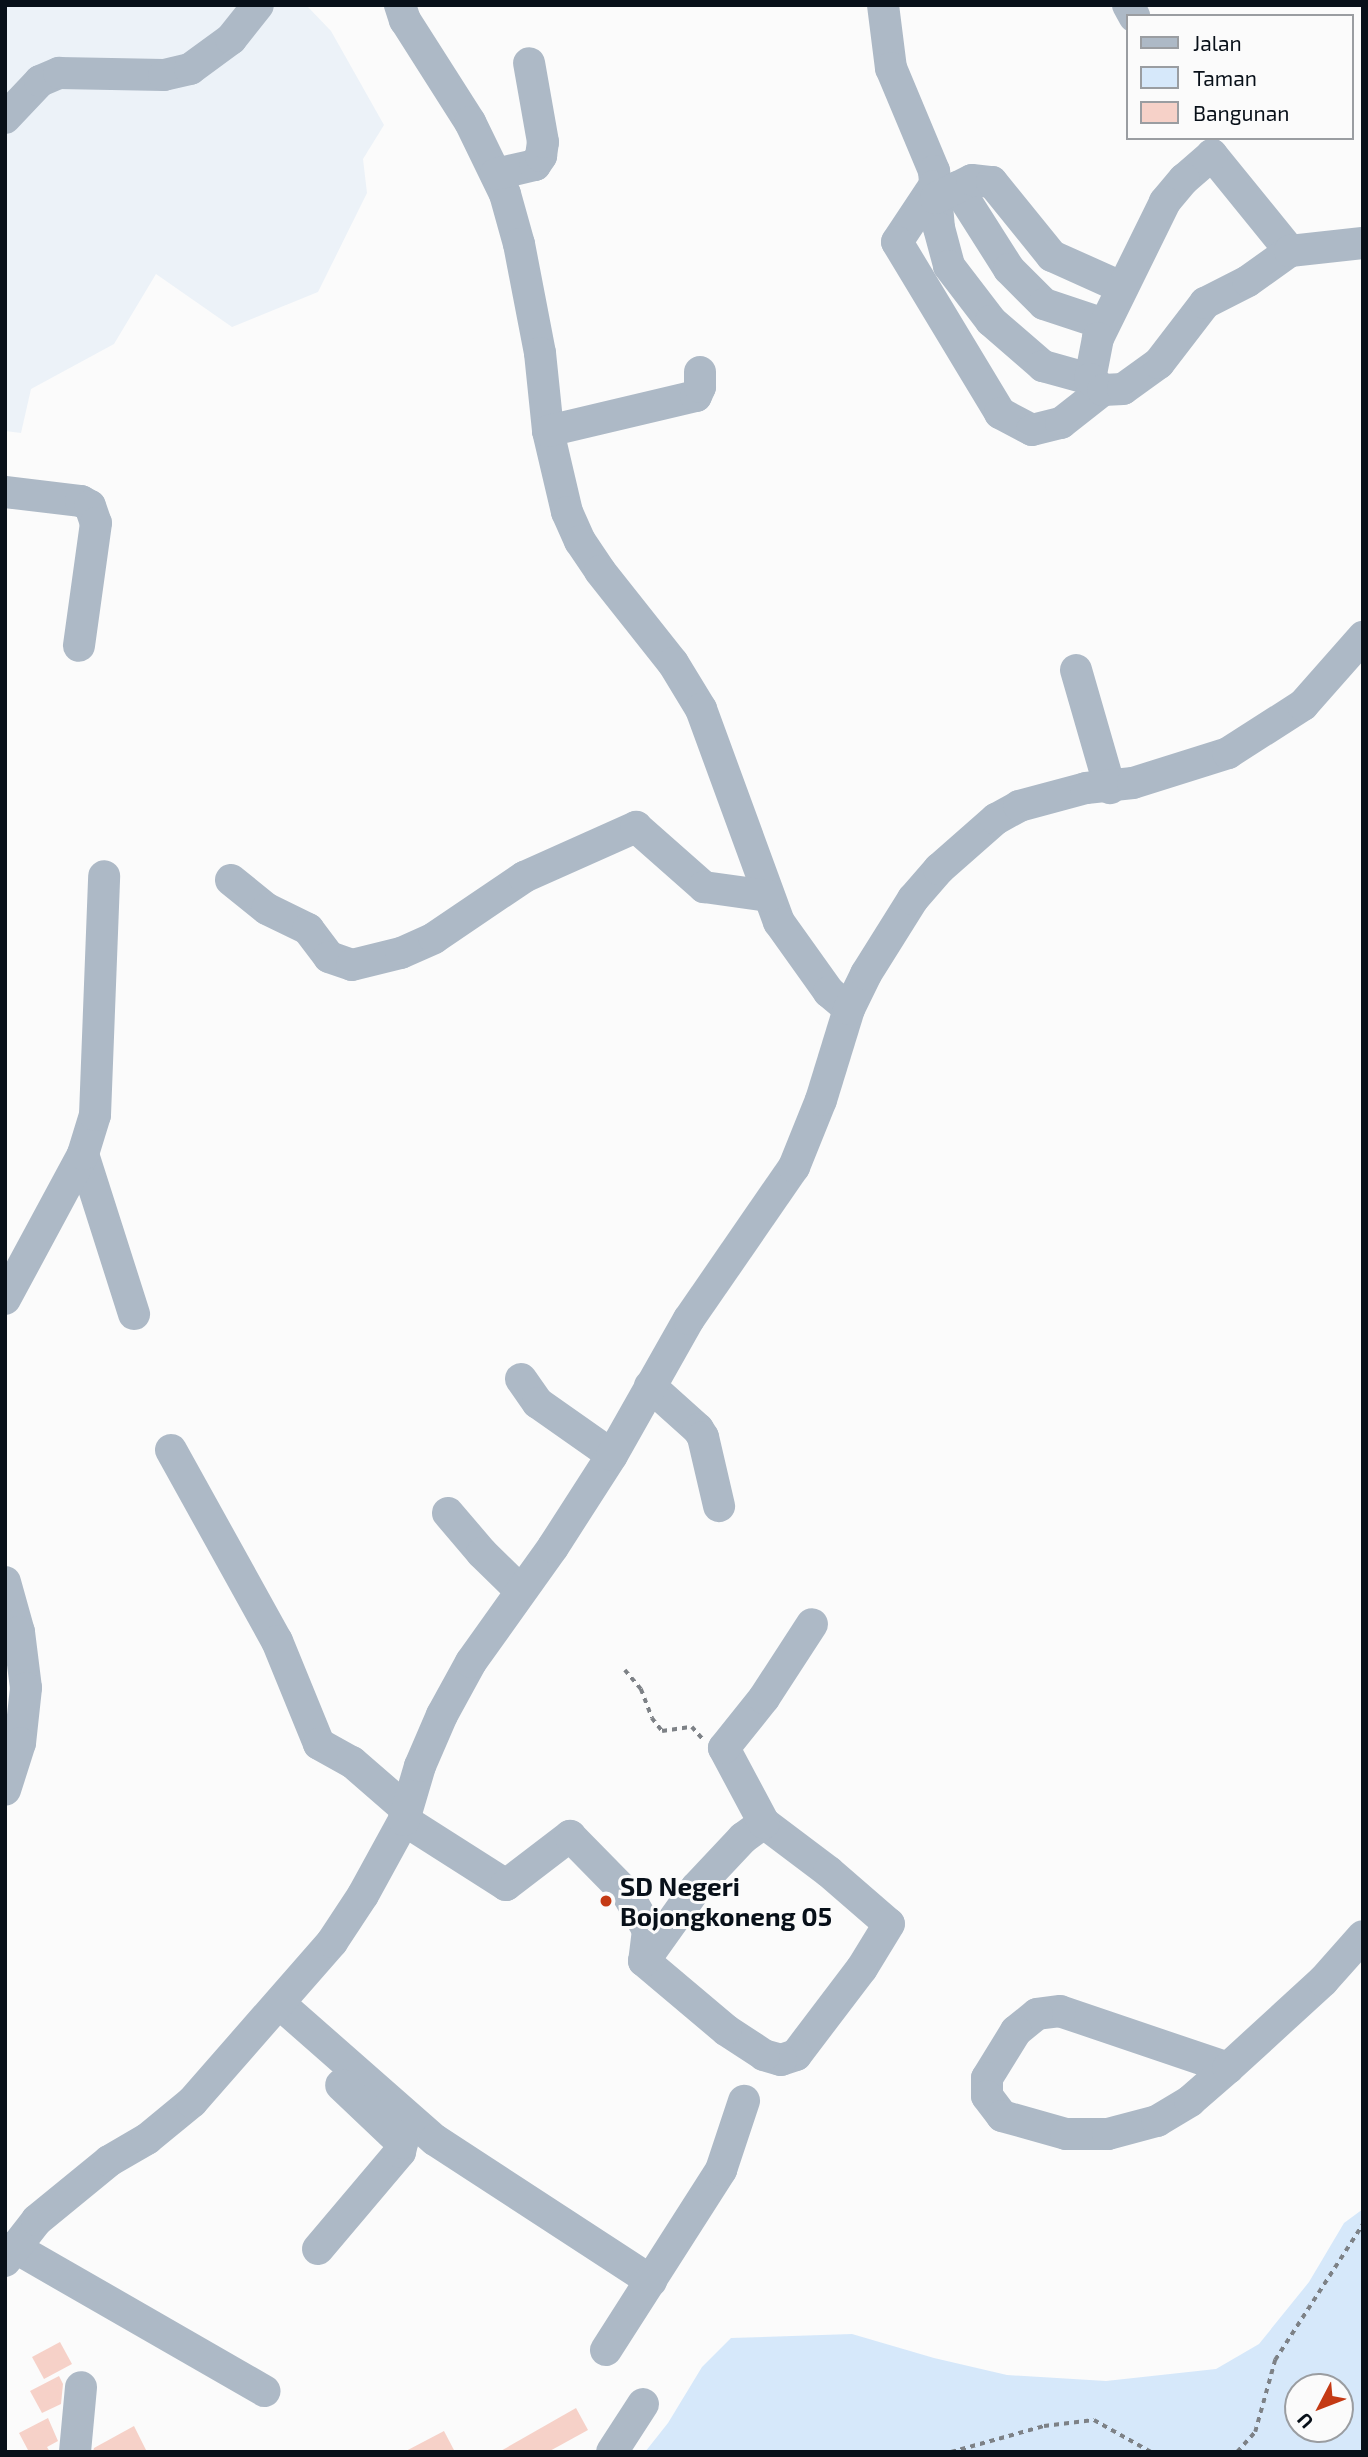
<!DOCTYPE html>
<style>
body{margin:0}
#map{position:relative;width:1368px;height:2457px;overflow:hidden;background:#fbfbfb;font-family:"Exo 2",sans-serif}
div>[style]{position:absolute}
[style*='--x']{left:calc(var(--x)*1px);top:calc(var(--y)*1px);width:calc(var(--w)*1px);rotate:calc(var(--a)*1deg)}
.built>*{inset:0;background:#ecf2f8}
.green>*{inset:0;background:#d6e8fa}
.building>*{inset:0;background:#f6d1c8}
.path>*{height:3.5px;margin-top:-1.75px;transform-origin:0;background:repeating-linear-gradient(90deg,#7d8186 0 5px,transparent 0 10px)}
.minor>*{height:32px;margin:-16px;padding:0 16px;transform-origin:16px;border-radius:16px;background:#adb9c6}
.dots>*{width:19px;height:19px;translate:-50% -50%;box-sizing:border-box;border:4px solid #fbfbfb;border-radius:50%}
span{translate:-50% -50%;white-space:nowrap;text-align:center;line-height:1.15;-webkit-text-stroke:6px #fbfbfb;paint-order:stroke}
.poi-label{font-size:26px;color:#081019;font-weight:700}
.left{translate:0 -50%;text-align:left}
.frame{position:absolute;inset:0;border:7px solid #081019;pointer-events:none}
.legend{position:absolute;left:1126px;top:14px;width:228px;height:126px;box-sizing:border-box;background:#fbfbfb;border:2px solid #9a9da1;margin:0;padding:9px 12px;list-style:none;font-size:21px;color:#081019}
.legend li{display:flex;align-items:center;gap:14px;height:35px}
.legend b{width:35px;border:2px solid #9a9da1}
.north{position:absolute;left:1284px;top:2373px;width:70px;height:70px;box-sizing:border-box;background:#fbfbfb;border:2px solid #9a9da1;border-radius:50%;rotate:228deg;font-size:19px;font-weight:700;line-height:28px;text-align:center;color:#081019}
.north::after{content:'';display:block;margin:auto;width:24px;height:32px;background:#c43a14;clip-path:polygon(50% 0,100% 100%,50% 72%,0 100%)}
</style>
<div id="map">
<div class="built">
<div style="clip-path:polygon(5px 5px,308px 7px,331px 31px,384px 125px,363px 159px,367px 193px,318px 292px,232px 327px,156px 274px,114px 344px,31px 389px,21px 433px,5px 431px)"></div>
</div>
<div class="green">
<div style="clip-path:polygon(evenodd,1363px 2209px,1363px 2452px,645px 2452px,668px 2423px,702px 2367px,731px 2338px,852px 2334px,934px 2358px,1007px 2375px,1106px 2381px,1216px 2369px,1259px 2344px,1309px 2282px,1344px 2223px,1363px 2209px,1298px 2387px,1340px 2387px,1340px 2429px,1298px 2429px,1298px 2387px)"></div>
</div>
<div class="building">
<div style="clip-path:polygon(60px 2342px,72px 2364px,44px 2379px,32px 2357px)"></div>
<div style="clip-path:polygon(59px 2376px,63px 2384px,61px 2404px,42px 2413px,30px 2391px)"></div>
<div style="clip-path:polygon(576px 2408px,588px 2430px,548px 2452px,499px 2452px)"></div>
<div style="clip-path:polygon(48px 2418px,58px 2441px,47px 2447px,50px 2452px,29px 2452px,19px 2433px)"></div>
<div style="clip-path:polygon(134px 2426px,147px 2452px,93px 2452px,94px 2448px)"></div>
<div style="clip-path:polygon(444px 2431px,455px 2452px,404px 2452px)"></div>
</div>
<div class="path">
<div style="--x:625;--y:1670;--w:25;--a:50"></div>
<div style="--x:641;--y:1689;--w:31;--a:69"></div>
<div style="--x:652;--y:1718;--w:16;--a:52"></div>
<div style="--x:662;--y:1731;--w:30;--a:-8"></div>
<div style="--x:692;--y:1727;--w:15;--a:48"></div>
<div style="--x:951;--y:2452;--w:97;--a:-15.6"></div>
<div style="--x:1044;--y:2426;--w:50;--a:-6.8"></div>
<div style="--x:1094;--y:2420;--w:65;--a:29.3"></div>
<div style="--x:1237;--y:2452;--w:27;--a:-48"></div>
<div style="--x:1255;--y:2432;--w:75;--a:-74.5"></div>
<div style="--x:1275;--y:2360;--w:162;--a:-57.1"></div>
</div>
<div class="minor">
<div style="--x:400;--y:5;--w:16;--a:72"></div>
<div style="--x:405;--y:20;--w:121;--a:57.5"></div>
<div style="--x:470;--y:122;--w:80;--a:64.1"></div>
<div style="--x:505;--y:194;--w:52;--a:74.4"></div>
<div style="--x:519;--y:244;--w:111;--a:79.1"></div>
<div style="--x:540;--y:353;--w:78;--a:84.1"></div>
<div style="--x:548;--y:431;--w:83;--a:76.8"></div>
<div style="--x:567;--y:512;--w:32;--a:66"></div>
<div style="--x:580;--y:541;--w:36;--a:56"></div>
<div style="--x:600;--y:571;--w:117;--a:51.6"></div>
<div style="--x:673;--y:663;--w:54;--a:58.7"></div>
<div style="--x:701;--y:709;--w:227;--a:69.9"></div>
<div style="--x:779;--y:922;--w:86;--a:54.5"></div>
<div style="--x:829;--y:992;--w:26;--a:40"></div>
<div style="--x:883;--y:5;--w:64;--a:82.8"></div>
<div style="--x:891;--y:68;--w:112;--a:67.3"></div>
<div style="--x:934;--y:171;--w:57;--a:85"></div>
<div style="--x:939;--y:228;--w:39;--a:75"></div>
<div style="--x:949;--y:266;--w:69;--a:52.6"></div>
<div style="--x:991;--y:321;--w:69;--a:40.9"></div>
<div style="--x:1043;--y:366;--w:49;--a:15.5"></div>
<div style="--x:1128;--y:5;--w:13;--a:61"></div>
<div style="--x:5;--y:118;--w:51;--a:-46.6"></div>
<div style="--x:40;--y:81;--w:21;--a:-23"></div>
<div style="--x:59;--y:73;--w:105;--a:1.1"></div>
<div style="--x:164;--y:75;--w:27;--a:-13"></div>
<div style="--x:190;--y:69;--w:51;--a:-36.2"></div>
<div style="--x:231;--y:39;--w:43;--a:-51.5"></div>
<div style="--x:496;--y:174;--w:40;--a:-13"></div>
<div style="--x:535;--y:165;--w:11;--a:-56"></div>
<div style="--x:541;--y:156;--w:14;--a:-82"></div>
<div style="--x:543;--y:142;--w:80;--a:-100"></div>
<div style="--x:934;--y:186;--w:67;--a:123.5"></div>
<div style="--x:897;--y:242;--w:200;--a:58.9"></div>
<div style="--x:1000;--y:413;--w:36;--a:28"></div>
<div style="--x:1032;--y:430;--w:30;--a:-14"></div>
<div style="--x:1061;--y:423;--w:53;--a:-38.2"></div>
<div style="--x:957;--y:187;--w:97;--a:57.6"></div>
<div style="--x:1009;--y:269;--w:49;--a:45"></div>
<div style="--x:1044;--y:304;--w:63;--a:18.4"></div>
<div style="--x:936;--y:198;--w:40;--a:-26.6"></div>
<div style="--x:972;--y:180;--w:20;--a:6"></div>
<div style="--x:992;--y:182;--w:95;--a:51"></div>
<div style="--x:1052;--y:256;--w:76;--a:24.2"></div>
<div style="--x:1290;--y:251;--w:124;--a:-129.1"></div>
<div style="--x:1212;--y:155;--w:37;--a:139"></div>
<div style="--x:1184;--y:179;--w:30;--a:130"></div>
<div style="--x:1165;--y:202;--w:152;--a:116.2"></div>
<div style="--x:1098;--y:338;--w:42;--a:101"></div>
<div style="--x:1090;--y:379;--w:17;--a:40"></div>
<div style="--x:1103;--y:390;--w:20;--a:-3"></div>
<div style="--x:1123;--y:389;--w:44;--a:-35.8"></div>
<div style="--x:1159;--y:363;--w:76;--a:-52.5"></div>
<div style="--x:1205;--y:303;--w:48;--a:-27.1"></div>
<div style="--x:1248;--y:281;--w:52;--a:-35.5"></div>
<div style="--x:1290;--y:251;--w:73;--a:-6.3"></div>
<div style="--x:548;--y:431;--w:152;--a:-13.3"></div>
<div style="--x:696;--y:396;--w:10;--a:-66"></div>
<div style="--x:700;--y:387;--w:15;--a:-90"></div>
<div style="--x:5;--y:492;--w:77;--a:6.8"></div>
<div style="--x:81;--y:501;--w:10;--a:29"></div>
<div style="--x:90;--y:506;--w:18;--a:71"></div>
<div style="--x:96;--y:523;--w:124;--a:97.9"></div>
<div style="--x:1076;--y:670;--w:123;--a:73.9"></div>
<div style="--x:231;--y:880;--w:46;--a:38.9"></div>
<div style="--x:267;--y:909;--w:46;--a:26"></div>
<div style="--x:308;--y:929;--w:35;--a:53"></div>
<div style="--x:329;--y:957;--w:24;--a:19"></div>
<div style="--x:352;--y:965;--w:50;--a:-13.8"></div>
<div style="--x:401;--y:953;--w:36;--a:-24"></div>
<div style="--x:434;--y:938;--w:109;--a:-34.1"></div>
<div style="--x:524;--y:877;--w:123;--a:-24.1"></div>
<div style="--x:636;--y:827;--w:91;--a:41.4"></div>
<div style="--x:704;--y:887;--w:65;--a:8"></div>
<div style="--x:83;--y:1154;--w:168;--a:72.3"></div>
<div style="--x:5;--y:1299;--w:165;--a:-61.7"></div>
<div style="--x:83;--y:1154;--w:41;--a:-72.9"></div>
<div style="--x:95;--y:1115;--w:239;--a:-87.8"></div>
<div style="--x:521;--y:1379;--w:29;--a:55"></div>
<div style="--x:538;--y:1403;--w:90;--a:35.1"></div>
<div style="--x:650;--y:1386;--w:64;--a:41.9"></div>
<div style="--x:698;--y:1429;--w:9;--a:58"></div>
<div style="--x:703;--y:1437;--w:71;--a:76.9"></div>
<div style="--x:171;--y:1450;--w:218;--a:61"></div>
<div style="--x:277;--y:1641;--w:111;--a:67.8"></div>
<div style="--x:319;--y:1744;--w:38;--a:29"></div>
<div style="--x:352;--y:1762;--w:70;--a:41"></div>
<div style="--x:448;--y:1513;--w:52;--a:49.6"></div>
<div style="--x:482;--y:1553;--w:54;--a:44.3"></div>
<div style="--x:5;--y:1582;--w:52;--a:74.4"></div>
<div style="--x:19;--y:1632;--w:56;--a:82.9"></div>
<div style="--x:26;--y:1688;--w:55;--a:96.2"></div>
<div style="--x:20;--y:1743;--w:49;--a:107.7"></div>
<div style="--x:404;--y:1820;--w:121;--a:32.5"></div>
<div style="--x:506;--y:1885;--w:81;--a:-37.4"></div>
<div style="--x:570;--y:1836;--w:83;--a:45.5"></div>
<div style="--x:628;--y:1895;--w:40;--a:60.3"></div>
<div style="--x:648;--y:1930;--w:31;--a:97"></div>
<div style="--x:764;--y:1823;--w:81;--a:37"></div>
<div style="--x:829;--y:1872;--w:79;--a:40.9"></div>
<div style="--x:889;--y:1924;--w:52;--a:121.5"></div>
<div style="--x:862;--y:1968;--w:109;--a:127.2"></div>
<div style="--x:796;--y:2055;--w:16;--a:162"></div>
<div style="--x:781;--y:2060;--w:18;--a:-164"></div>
<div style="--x:764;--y:2055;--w:45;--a:-146.7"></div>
<div style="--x:726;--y:2030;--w:107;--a:-139.9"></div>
<div style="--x:644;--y:1961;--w:90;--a:-54.5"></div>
<div style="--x:696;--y:1888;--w:69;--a:-46.8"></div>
<div style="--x:743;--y:1838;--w:26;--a:-36"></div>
<div style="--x:764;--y:1823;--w:85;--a:-118.1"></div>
<div style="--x:724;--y:1748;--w:64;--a:-51.3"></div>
<div style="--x:764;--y:1698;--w:88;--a:-57"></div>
<div style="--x:280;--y:2004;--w:206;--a:41.3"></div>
<div style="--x:435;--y:2140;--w:258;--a:33.1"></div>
<div style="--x:1228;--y:2068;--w:177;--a:-161.3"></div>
<div style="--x:1060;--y:2011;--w:23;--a:173"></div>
<div style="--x:1037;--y:2014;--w:27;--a:141"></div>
<div style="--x:1016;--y:2031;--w:55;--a:121.7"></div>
<div style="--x:987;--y:2078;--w:18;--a:90"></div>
<div style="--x:987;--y:2096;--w:25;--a:53"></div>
<div style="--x:1002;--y:2116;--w:66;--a:15.7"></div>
<div style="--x:1066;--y:2134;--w:42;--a:0"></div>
<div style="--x:1108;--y:2134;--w:51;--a:-14.9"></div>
<div style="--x:1157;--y:2121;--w:39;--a:-31"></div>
<div style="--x:1190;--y:2101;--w:50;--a:-41"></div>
<div style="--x:1228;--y:2068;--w:129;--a:-42.5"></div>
<div style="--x:1323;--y:1981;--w:60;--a:-48.4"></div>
<div style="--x:14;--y:2247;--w:289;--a:29.9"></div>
<div style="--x:318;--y:2249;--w:127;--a:-49.8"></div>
<div style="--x:400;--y:2152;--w:9;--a:-77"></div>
<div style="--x:402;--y:2143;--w:84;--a:-136.4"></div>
<div style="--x:5;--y:2261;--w:52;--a:-52"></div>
<div style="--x:37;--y:2220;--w:93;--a:-39.3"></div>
<div style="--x:109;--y:2161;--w:44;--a:-30.1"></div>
<div style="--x:147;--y:2139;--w:58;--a:-39.4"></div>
<div style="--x:192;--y:2102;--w:213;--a:-48.8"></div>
<div style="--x:332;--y:1942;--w:56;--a:-56.6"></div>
<div style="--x:363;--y:1895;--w:85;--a:-61.3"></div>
<div style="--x:404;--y:1820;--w:56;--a:-73.5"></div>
<div style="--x:420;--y:1766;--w:56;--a:-66.7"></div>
<div style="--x:442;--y:1715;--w:60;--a:-61.3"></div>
<div style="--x:471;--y:1662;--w:141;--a:-54.5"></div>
<div style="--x:553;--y:1547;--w:109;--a:-57.3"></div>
<div style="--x:612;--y:1455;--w:156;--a:-60.5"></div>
<div style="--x:689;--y:1319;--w:185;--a:-55.4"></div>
<div style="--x:794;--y:1167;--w:72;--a:-68.1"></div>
<div style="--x:821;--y:1100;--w:95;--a:-72.9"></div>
<div style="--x:849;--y:1009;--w:39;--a:-64"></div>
<div style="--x:866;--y:974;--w:89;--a:-57.9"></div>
<div style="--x:913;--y:899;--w:40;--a:-49"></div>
<div style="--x:939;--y:869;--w:76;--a:-41.3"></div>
<div style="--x:996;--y:819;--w:26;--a:-29"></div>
<div style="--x:1019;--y:806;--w:69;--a:-15"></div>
<div style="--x:1086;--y:788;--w:47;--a:-6.1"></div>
<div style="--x:1133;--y:783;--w:100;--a:-17.5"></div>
<div style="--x:1228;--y:753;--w:89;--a:-32.6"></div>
<div style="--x:1303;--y:705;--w:91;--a:-48.6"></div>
<div style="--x:606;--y:2350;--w:214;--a:-57.4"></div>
<div style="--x:721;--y:2170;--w:73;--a:-71.6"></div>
<div style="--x:75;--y:2452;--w:65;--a:-84.7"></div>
<div style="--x:612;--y:2452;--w:57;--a:-57.1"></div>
</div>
<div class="dots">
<div style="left:606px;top:1901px;background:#c43a14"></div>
</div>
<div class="poi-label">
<span class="left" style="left:620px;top:1901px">SD Negeri<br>Bojongkoneng 05</span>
</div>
<div class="frame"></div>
<ul class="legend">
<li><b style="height:9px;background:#adb9c6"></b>Jalan</li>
<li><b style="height:19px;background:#d6e8fa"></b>Taman</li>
<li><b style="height:19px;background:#f6d1c8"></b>Bangunan</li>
</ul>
<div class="north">U</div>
</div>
